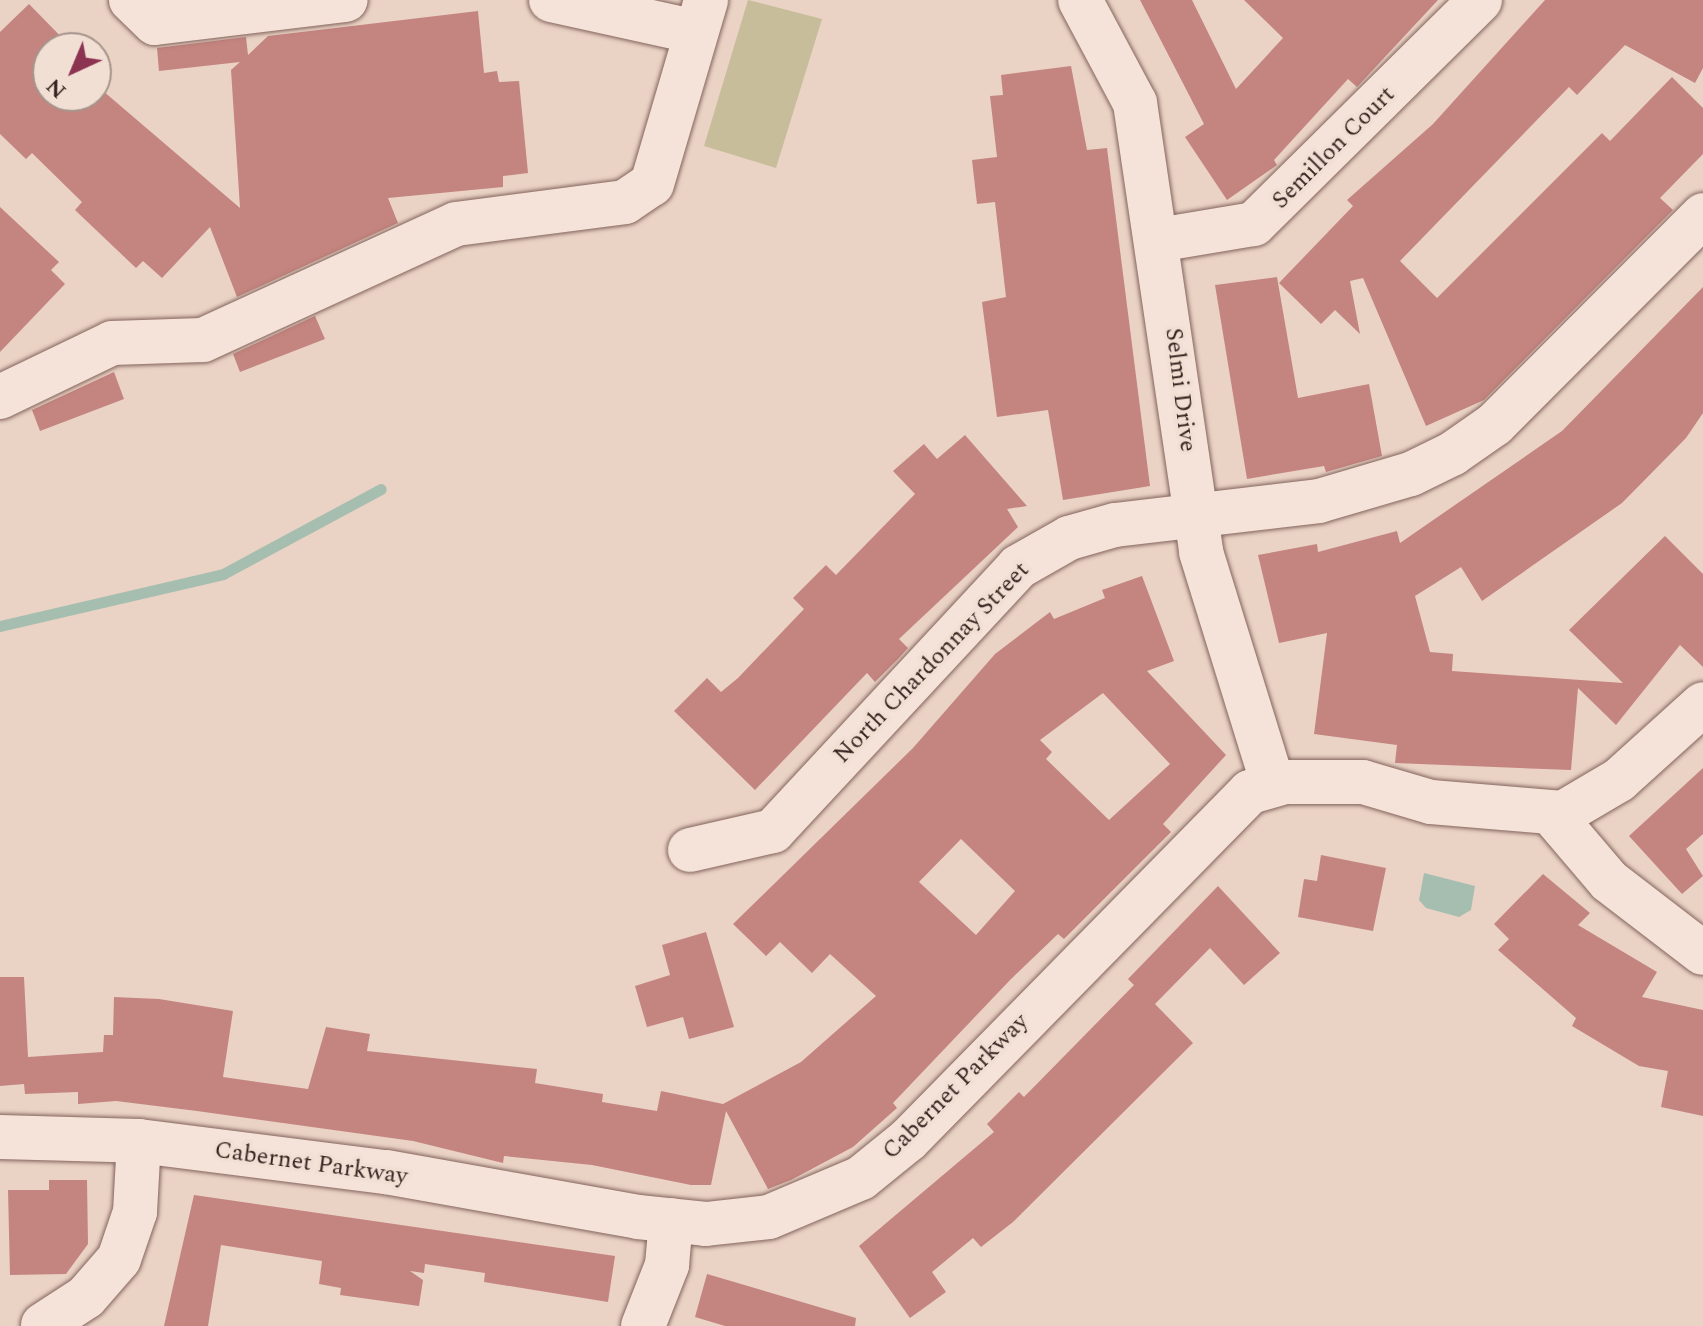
<!DOCTYPE html>
<style>
body{margin:0}
#map{position:relative;width:1703px;height:1326px;overflow:hidden;background:#ead3c5;font-family:Spectral,serif}
div>[style]{position:absolute}
[style*='--x']{left:calc(var(--x)*1px);top:calc(var(--y)*1px);width:calc(var(--w)*1px);rotate:calc(var(--a)*1deg)}
.green>*{inset:0;background:#c7bd9a}
.water>*{inset:0;background:#a6beaf}
.stream>*{height:11px;margin:-5.5px;padding:0 5.5px;transform-origin:5.5px;border-radius:5.5px;background:#a6beaf}
.building>*{inset:0;background:#c4847f}
.roads{filter:drop-shadow(0 0 2px #83645d) drop-shadow(0 0 2px #83645d)}
.minor>*{height:44px;margin:-22px;padding:0 22px;transform-origin:22px;border-radius:22px;background:#f5e2d8}
span{translate:-50% -50%;white-space:nowrap;text-align:center;line-height:1.15;-webkit-text-stroke:7px #f2dfd4;paint-order:stroke}
.street-label{font-size:24px;color:#35231f}
.north{position:absolute;left:32px;top:32px;width:80px;height:80px;box-sizing:border-box;background:#f2dfd4;border:2px solid #a6948c;border-radius:50%;rotate:224deg;font-size:22px;font-weight:700;line-height:32px;text-align:center;color:#35231f}
.north::after{content:'';display:block;margin:auto;width:28px;height:36px;background:#8c3352;clip-path:polygon(50% 0,100% 100%,50% 72%,0 100%)}
</style>
<div id="map">
<div class="green">
<div style="clip-path:polygon(748px 0,822px 19px,776px 168px,704px 146px)"></div>
</div>
<div class="water">
<div style="clip-path:polygon(1424px 873px,1475px 886px,1471px 910px,1459px 917px,1426px 908px,1419px 900px)"></div>
</div>
<div class="stream">
<div style="--x:0;--y:626;--w:229;--a:-13.1"></div>
<div style="--x:223;--y:574;--w:179;--a:-28.3"></div>
</div>
<div class="building">
<div style="clip-path:polygon(1140px 0,1192px 0,1236px 89px,1283px 38px,1244px 0,1438px 0,1357px 87px,1348px 79px,1274px 160px,1277px 165px,1227px 200px,1185px 137px,1204px 124px)"></div>
<div style="clip-path:polygon(1545px 0,1703px 0,1703px 68px,1695px 83px,1625px 45px,1577px 95px,1569px 87px,1400px 261px,1437px 298px,1602px 133px,1610px 141px,1672px 77px,1703px 108px,1703px 154px,1660px 198px,1673px 210px,1484px 400px,1426px 426px,1363px 278px,1350px 281px,1360px 334px,1335px 310px,1321px 324px,1279px 283px,1353px 206px,1347px 200px,1433px 124px)"></div>
<div style="clip-path:polygon(29px 4px,72px 48px,48px 48px,48px 96px,96px 96px,96px 85px,240px 208px,231px 70px,240px 62px,159px 71px,157px 48px,246px 37px,248px 55px,268px 36px,478px 11px,484px 73px,497px 71px,499px 82px,519px 81px,528px 173px,503px 176px,503px 187px,388px 198px,398px 223px,237px 297px,210px 227px,162px 278px,143px 261px,136px 268px,75px 210px,82px 202px,32px 153px,26px 159px,0 134px,0 32px)"></div>
<div style="clip-path:polygon(1071px 66px,1087px 150px,1107px 148px,1150px 486px,1063px 500px,1048px 410px,997px 417px,982px 302px,1006px 297px,995px 202px,977px 204px,972px 160px,997px 157px,990px 96px,1003px 95px,1001px 75px)"></div>
<div style="clip-path:polygon(0 207px,59px 262px,51px 270px,65px 284px,0 352px)"></div>
<div style="clip-path:polygon(1277px 277px,1298px 398px,1369px 384px,1382px 456px,1326px 472px,1324px 466px,1247px 479px,1215px 285px)"></div>
<div style="clip-path:polygon(1703px 287px,1703px 413px,1686px 438px,1622px 503px,1482px 601px,1461px 567px,1415px 596px,1430px 652px,1453px 654px,1452px 671px,1623px 683px,1569px 630px,1665px 536px,1703px 574px,1703px 667px,1680px 645px,1616px 725px,1578px 688px,1571px 770px,1395px 763px,1397px 745px,1314px 734px,1327px 633px,1279px 643px,1258px 555px,1317px 544px,1318px 552px,1397px 531px,1400px 543px,1562px 431px)"></div>
<div style="clip-path:polygon(315px 316px,325px 339px,240px 372px,233px 354px)"></div>
<div style="clip-path:polygon(114px 372px,124px 399px,40px 431px,32px 410px)"></div>
<div style="clip-path:polygon(965px 435px,1027px 506px,1007px 509px,1018px 527px,899px 639px,908px 648px,899px 658px,875px 682px,867px 673px,755px 790px,674px 711px,707px 678px,721px 692px,738px 678px,804px 609px,793px 598px,826px 565px,836px 575px,915px 494px,893px 471px,924px 444px,937px 459px)"></div>
<div style="clip-path:polygon(evenodd,1142px 576px,1174px 661px,1147px 671px,1226px 755px,1163px 824px,1171px 832px,1064px 939px,1058px 934px,1011px 979px,893px 1103px,897px 1108px,853px 1147px,791px 1180px,768px 1189px,726px 1111px,711px 1185px,691px 1185px,592px 1165px,504px 1156px,503px 1163px,413px 1141px,197px 1111px,116px 1101px,78px 1104px,78px 1092px,25px 1094px,24px 1084px,0 1086px,0 977px,24px 977px,28px 1057px,103px 1052px,104px 1035px,113px 1035px,114px 997px,159px 999px,233px 1011px,223px 1077px,308px 1089px,326px 1027px,370px 1034px,367px 1051px,537px 1069px,535px 1083px,603px 1094px,602px 1102px,657px 1111px,661px 1091px,723px 1104px,801px 1062px,876px 996px,830px 954px,812px 973px,780px 942px,766px 956px,733px 924px,913px 748px,995px 654px,1050px 612px,1054px 619px,1105px 598px,1102px 590px,1142px 576px,1103px 693px,1170px 764px,1109px 820px,1046px 759px,1052px 752px,1040px 740px,1103px 693px,1142px 576px,961px 839px,1015px 891px,976px 935px,919px 882px,961px 839px)"></div>
<div style="clip-path:polygon(1703px 768px,1703px 834px,1686px 849px,1703px 876px,1682px 894px,1629px 836px)"></div>
<div style="clip-path:polygon(1321px 855px,1386px 868px,1373px 931px,1298px 917px,1304px 879px,1317px 881px)"></div>
<div style="clip-path:polygon(1543px 874px,1590px 913px,1578px 925px,1657px 972px,1642px 997px,1703px 1010px,1703px 1116px,1661px 1107px,1668px 1071px,1639px 1066px,1572px 1026px,1576px 1018px,1498px 950px,1509px 939px,1494px 924px)"></div>
<div style="clip-path:polygon(1218px 886px,1280px 953px,1244px 985px,1210px 948px,1155px 1004px,1193px 1043px,1013px 1222px,981px 1247px,973px 1238px,932px 1272px,946px 1292px,910px 1318px,859px 1246px,994px 1132px,987px 1124px,1019px 1092px,1024px 1097px,1134px 985px,1128px 979px)"></div>
<div style="clip-path:polygon(706px 932px,734px 1027px,689px 1039px,683px 1017px,647px 1027px,635px 986px,670px 975px,662px 945px)"></div>
<div style="clip-path:polygon(49px 1180px,87px 1180px,88px 1244px,66px 1274px,10px 1275px,8px 1190px,49px 1190px)"></div>
<div style="clip-path:polygon(194px 1195px,615px 1256px,608px 1302px,484px 1282px,485px 1273px,425px 1264px,424px 1273px,410px 1271px,423px 1280px,419px 1306px,340px 1295px,341px 1288px,319px 1284px,322px 1261px,221px 1245px,208px 1326px,164px 1326px)"></div>
<div style="clip-path:polygon(707px 1274px,856px 1318px,855px 1326px,725px 1326px,695px 1317px)"></div>
</div>
<div class="roads">
<div class="minor">
<div style="--x:131;--y:0;--w:33;--a:44"></div>
<div style="--x:155;--y:23;--w:192;--a:-6.9"></div>
<div style="--x:551;--y:0;--w:148;--a:12.4"></div>
<div style="--x:1080;--y:0;--w:117;--a:61.9"></div>
<div style="--x:1135;--y:103;--w:454;--a:81.6"></div>
<div style="--x:1201;--y:552;--w:244;--a:72.8"></div>
<div style="--x:1158;--y:240;--w:97;--a:-9.5"></div>
<div style="--x:1254;--y:224;--w:318;--a:-44.7"></div>
<div style="--x:0;--y:397;--w:124;--a:-25.7"></div>
<div style="--x:112;--y:343;--w:91;--a:-1.9"></div>
<div style="--x:203;--y:340;--w:278;--a:-24.6"></div>
<div style="--x:456;--y:224;--w:170;--a:-7.4"></div>
<div style="--x:625;--y:202;--w:32;--a:-34"></div>
<div style="--x:652;--y:184;--w:192;--a:-73.6"></div>
<div style="--x:1552;--y:814;--w:88;--a:49.6"></div>
<div style="--x:1609;--y:881;--w:118;--a:37.5"></div>
<div style="--x:690;--y:850;--w:85;--a:-12.9"></div>
<div style="--x:773;--y:831;--w:360;--a:-47.1"></div>
<div style="--x:1018;--y:567;--w:59;--a:-29.6"></div>
<div style="--x:1069;--y:538;--w:48;--a:-15.8"></div>
<div style="--x:1115;--y:525;--w:205;--a:-6.7"></div>
<div style="--x:1319;--y:501;--w:96;--a:-16.4"></div>
<div style="--x:1411;--y:474;--w:46;--a:-26"></div>
<div style="--x:1452;--y:454;--w:52;--a:-34.9"></div>
<div style="--x:1495;--y:424;--w:295;--a:-45.1"></div>
<div style="--x:0;--y:1137;--w:139;--a:1.6"></div>
<div style="--x:139;--y:1141;--w:249;--a:7.2"></div>
<div style="--x:386;--y:1172;--w:256;--a:10.1"></div>
<div style="--x:638;--y:1217;--w:68;--a:5.9"></div>
<div style="--x:706;--y:1224;--w:63;--a:-6.3"></div>
<div style="--x:769;--y:1217;--w:100;--a:-23"></div>
<div style="--x:861;--y:1178;--w:60;--a:-39"></div>
<div style="--x:908;--y:1140;--w:488;--a:-45.5"></div>
<div style="--x:1250;--y:792;--w:35;--a:-16"></div>
<div style="--x:1284;--y:782;--w:79;--a:0"></div>
<div style="--x:1363;--y:782;--w:71;--a:16.4"></div>
<div style="--x:1431;--y:802;--w:132;--a:4.8"></div>
<div style="--x:1563;--y:813;--w:65;--a:-30.5"></div>
<div style="--x:1619;--y:780;--w:113;--a:-42.1"></div>
<div style="--x:43;--y:1325;--w:51;--a:-33.1"></div>
<div style="--x:86;--y:1297;--w:50;--a:-49"></div>
<div style="--x:119;--y:1259;--w:50;--a:-71.2"></div>
<div style="--x:135;--y:1212;--w:71;--a:-86.8"></div>
<div style="--x:643;--y:1326;--w:66;--a:-68.5"></div>
<div style="--x:667;--y:1265;--w:45;--a:-84.9"></div>
</div>
</div>
<div class="street-label">
<span style="left:1334px;top:148px;rotate:-45deg">Semillon Court</span>
<span style="left:1180px;top:390px;rotate:83deg">Selmi Drive</span>
<span style="left:932px;top:663px;rotate:-46deg">North Chardonnay Street</span>
<span style="left:956px;top:1087px;rotate:-45deg">Cabernet Parkway</span>
<span style="left:311px;top:1164px;rotate:8deg">Cabernet Parkway</span>
</div>
<div class="north">N</div>
</div>
